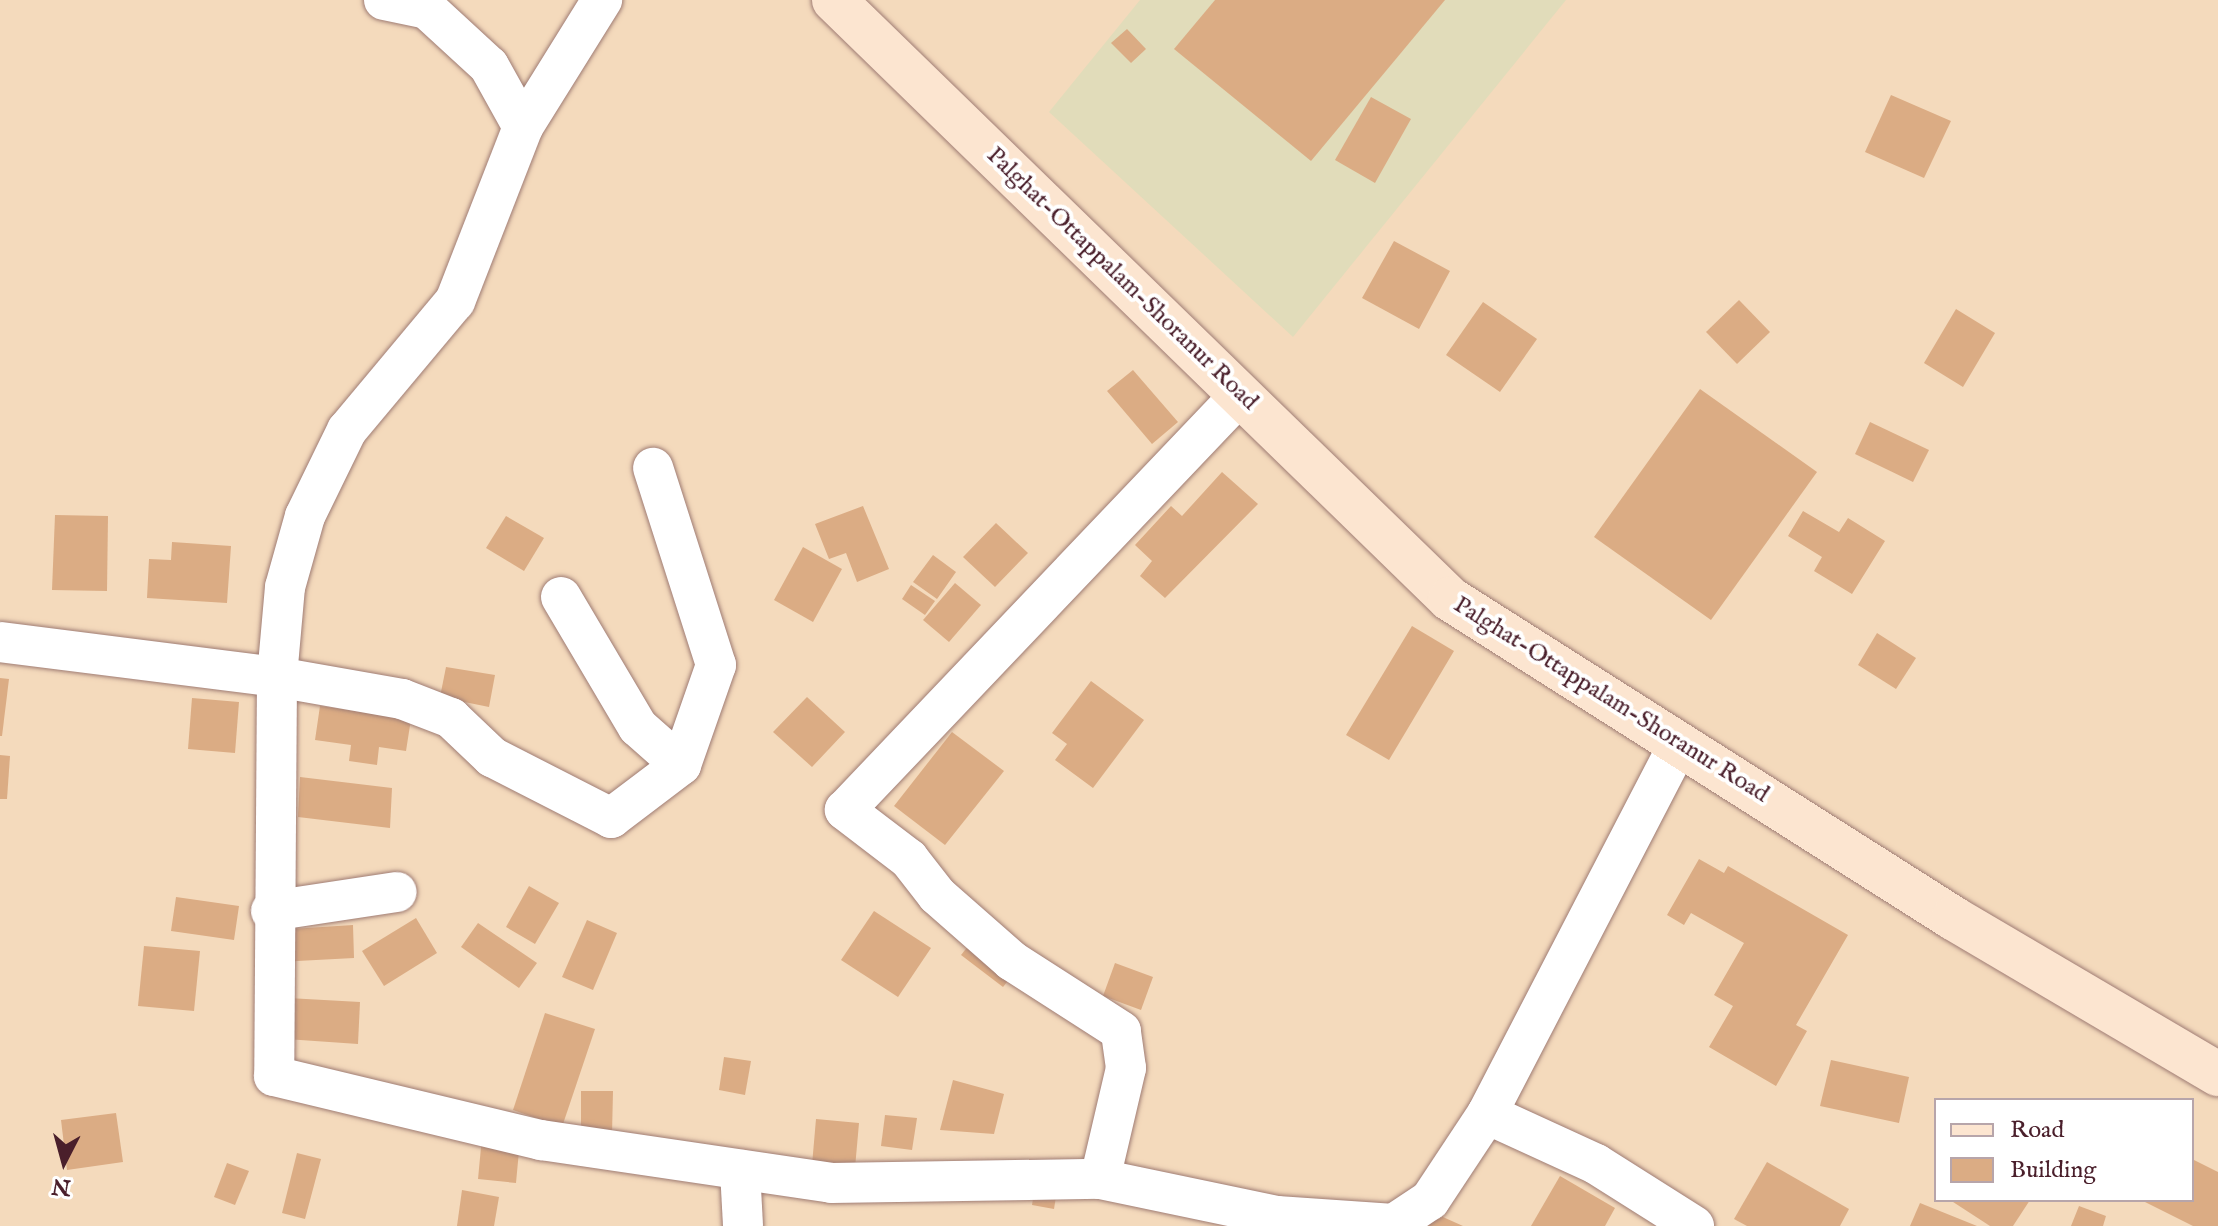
<!DOCTYPE html>
<style>
body{margin:0}
#map{position:relative;width:2218px;height:1226px;overflow:hidden;background:#f4dabc;font-family:"IM FELL English",serif}
div>[style]{position:absolute}
[style*='--x']{left:calc(var(--x)*1px);top:calc(var(--y)*1px);width:calc(var(--w)*1px);rotate:calc(var(--a)*1deg)}
.built>*{inset:0;background:#e1dcba}
.building>*{inset:0;background:#dbac84}
.roads{filter:drop-shadow(0 0 2px #9f7c74) drop-shadow(0 0 2px #9f7c74)}
.minor>*{height:40px;margin:-20px;padding:0 20px;transform-origin:20px;border-radius:20px;background:#fff}
.secondary>*{height:44px;margin:-22px;padding:0 22px;transform-origin:22px;border-radius:22px;background:#fce5d0}
span{translate:-50% -50%;white-space:nowrap;text-align:center;line-height:1.15;-webkit-text-stroke:8px #fff;paint-order:stroke}
.street-label{font-size:24px;color:#4a1f2b}
.legend{position:absolute;left:1934px;top:1098px;width:260px;height:104px;box-sizing:border-box;background:#fff;border:2px solid #b7a5aa;margin:0;padding:10px 14px;list-style:none;font-size:24px;color:#4a1f2b}
.legend li{display:flex;align-items:center;gap:16px;height:40px}
.legend b{width:40px;border:2px solid #b7a5aa}
.north{position:absolute;left:24px;top:1122px;width:80px;height:80px;-webkit-text-stroke:6px #fff;paint-order:stroke;rotate:186deg;font-size:22px;font-weight:700;line-height:32px;text-align:center;color:#4a1f2b}
.north::after{content:'';display:block;margin:auto;width:28px;height:36px;background:#4a1f2b;clip-path:polygon(50% 0,100% 100%,50% 72%,0 100%)}
</style>
<div id="map">
<div class="built">
<div style="clip-path:polygon(1140px 0,1566px 0,1293px 337px,1049px 112px)"></div>
</div>
<div class="building">
<div style="clip-path:polygon(1215px 0,1445px 0,1311px 161px,1174px 49px)"></div>
<div style="clip-path:polygon(1127px 29px,1146px 49px,1131px 63px,1111px 43px)"></div>
<div style="clip-path:polygon(1891px 95px,1951px 121px,1924px 178px,1865px 152px)"></div>
<div style="clip-path:polygon(1371px 97px,1411px 119px,1375px 183px,1335px 160px)"></div>
<div style="clip-path:polygon(1394px 241px,1450px 271px,1419px 329px,1362px 298px)"></div>
<div style="clip-path:polygon(1739px 300px,1770px 332px,1737px 364px,1706px 332px)"></div>
<div style="clip-path:polygon(1483px 302px,1537px 339px,1500px 392px,1446px 355px)"></div>
<div style="clip-path:polygon(1956px 309px,1995px 333px,1963px 387px,1924px 363px)"></div>
<div style="clip-path:polygon(1133px 370px,1178px 422px,1152px 444px,1107px 391px)"></div>
<div style="clip-path:polygon(1700px 389px,1817px 472px,1711px 620px,1594px 537px)"></div>
<div style="clip-path:polygon(1870px 422px,1929px 450px,1913px 482px,1855px 454px)"></div>
<div style="clip-path:polygon(1222px 472px,1258px 504px,1165px 598px,1140px 576px,1152px 561px,1135px 545px,1171px 506px,1182px 516px)"></div>
<div style="clip-path:polygon(863px 506px,889px 569px,857px 582px,846px 553px,829px 559px,815px 524px)"></div>
<div style="clip-path:polygon(1803px 511px,1839px 532px,1848px 518px,1885px 541px,1852px 594px,1814px 571px,1822px 557px,1788px 536px)"></div>
<div style="clip-path:polygon(55px 515px,108px 516px,107px 591px,52px 590px)"></div>
<div style="clip-path:polygon(506px 516px,544px 538px,524px 571px,486px 548px)"></div>
<div style="clip-path:polygon(996px 523px,1028px 553px,995px 587px,963px 557px)"></div>
<div style="clip-path:polygon(172px 542px,231px 546px,227px 603px,147px 598px,149px 559px,171px 560px)"></div>
<div style="clip-path:polygon(803px 547px,842px 569px,813px 622px,774px 600px)"></div>
<div style="clip-path:polygon(933px 555px,956px 572px,937px 599px,913px 582px)"></div>
<div style="clip-path:polygon(955px 583px,981px 605px,949px 642px,923px 620px)"></div>
<div style="clip-path:polygon(911px 585px,935px 601px,925px 615px,902px 599px)"></div>
<div style="clip-path:polygon(1412px 626px,1454px 651px,1389px 760px,1346px 735px)"></div>
<div style="clip-path:polygon(1877px 633px,1916px 658px,1896px 689px,1858px 665px)"></div>
<div style="clip-path:polygon(446px 667px,495px 675px,489px 707px,440px 697px)"></div>
<div style="clip-path:polygon(0 678px,9px 679px,2px 736px,0 736px)"></div>
<div style="clip-path:polygon(1091px 681px,1144px 720px,1093px 788px,1055px 760px,1067px 744px,1052px 733px)"></div>
<div style="clip-path:polygon(807px 697px,845px 732px,812px 767px,773px 732px)"></div>
<div style="clip-path:polygon(192px 698px,239px 702px,235px 753px,188px 749px)"></div>
<div style="clip-path:polygon(320px 706px,411px 719px,406px 751px,379px 747px,377px 765px,349px 761px,351px 745px,315px 740px)"></div>
<div style="clip-path:polygon(952px 732px,1004px 771px,945px 845px,894px 806px)"></div>
<div style="clip-path:polygon(0 755px,10px 756px,7px 799px,0 799px)"></div>
<div style="clip-path:polygon(300px 777px,392px 788px,390px 828px,298px 817px)"></div>
<div style="clip-path:polygon(1699px 859px,1724px 873px,1728px 866px,1848px 935px,1796px 1025px,1807px 1031px,1776px 1086px,1709px 1047px,1733px 1006px,1714px 995px,1744px 943px,1691px 913px,1684px 925px,1667px 915px)"></div>
<div style="clip-path:polygon(529px 886px,559px 903px,535px 944px,506px 927px)"></div>
<div style="clip-path:polygon(176px 897px,239px 906px,234px 940px,171px 931px)"></div>
<div style="clip-path:polygon(874px 911px,931px 948px,898px 997px,841px 960px)"></div>
<div style="clip-path:polygon(416px 918px,437px 953px,384px 986px,362px 951px)"></div>
<div style="clip-path:polygon(587px 920px,617px 933px,593px 990px,562px 977px)"></div>
<div style="clip-path:polygon(478px 923px,537px 963px,519px 988px,461px 947px)"></div>
<div style="clip-path:polygon(353px 925px,354px 958px,278px 962px,276px 930px)"></div>
<div style="clip-path:polygon(977px 935px,1019px 967px,1003px 987px,961px 955px)"></div>
<div style="clip-path:polygon(144px 946px,200px 951px,194px 1011px,138px 1006px)"></div>
<div style="clip-path:polygon(1115px 963px,1153px 977px,1141px 1010px,1103px 996px)"></div>
<div style="clip-path:polygon(288px 998px,360px 1002px,358px 1044px,286px 1039px)"></div>
<div style="clip-path:polygon(545px 1013px,595px 1029px,562px 1127px,513px 1110px)"></div>
<div style="clip-path:polygon(724px 1057px,751px 1061px,745px 1095px,719px 1090px)"></div>
<div style="clip-path:polygon(1831px 1060px,1909px 1077px,1899px 1123px,1820px 1106px)"></div>
<div style="clip-path:polygon(953px 1080px,1004px 1094px,994px 1134px,940px 1130px)"></div>
<div style="clip-path:polygon(581px 1091px,613px 1091px,612px 1134px,581px 1134px)"></div>
<div style="clip-path:polygon(116px 1113px,123px 1162px,67px 1170px,61px 1120px)"></div>
<div style="clip-path:polygon(885px 1115px,917px 1118px,912px 1150px,881px 1146px)"></div>
<div style="clip-path:polygon(816px 1119px,859px 1123px,855px 1168px,812px 1165px)"></div>
<div style="clip-path:polygon(482px 1137px,520px 1140px,516px 1183px,478px 1179px)"></div>
<div style="clip-path:polygon(297px 1153px,321px 1159px,305px 1219px,282px 1213px)"></div>
<div style="clip-path:polygon(2192px 1159px,2218px 1172px,2218px 1226px,2193px 1226px,2141px 1200px,2192px 1200px)"></div>
<div style="clip-path:polygon(1767px 1162px,1849px 1209px,1840px 1226px,1747px 1226px,1734px 1219px)"></div>
<div style="clip-path:polygon(227px 1163px,249px 1171px,235px 1205px,214px 1197px)"></div>
<div style="clip-path:polygon(1560px 1176px,1615px 1208px,1605px 1226px,1531px 1226px)"></div>
<div style="clip-path:polygon(1036px 1180px,1058px 1184px,1054px 1209px,1032px 1205px)"></div>
<div style="clip-path:polygon(462px 1190px,499px 1197px,494px 1226px,457px 1226px)"></div>
<div style="clip-path:polygon(1950px 1200px,2030px 1200px,2013px 1226px,1990px 1226px)"></div>
<div style="clip-path:polygon(1920px 1203px,1977px 1226px,1910px 1226px)"></div>
<div style="clip-path:polygon(2079px 1206px,2106px 1216px,2103px 1226px,2071px 1226px)"></div>
<div style="clip-path:polygon(1434px 1213px,1463px 1226px,1428px 1226px)"></div>
</div>
<div class="roads">
<div class="minor">
<div style="--x:384;--y:0;--w:44;--a:11.8"></div>
<div style="--x:427;--y:9;--w:84;--a:42.6"></div>
<div style="--x:489;--y:66;--w:70;--a:60.9"></div>
<div style="--x:523;--y:127;--w:150;--a:-58.1"></div>
<div style="--x:523;--y:127;--w:187;--a:111.3"></div>
<div style="--x:455;--y:301;--w:168;--a:129.9"></div>
<div style="--x:347;--y:430;--w:96;--a:116"></div>
<div style="--x:305;--y:516;--w:74;--a:105.7"></div>
<div style="--x:285;--y:587;--w:90;--a:95.1"></div>
<div style="--x:277;--y:677;--w:127;--a:10"></div>
<div style="--x:402;--y:699;--w:53;--a:21.2"></div>
<div style="--x:451;--y:718;--w:57;--a:43.6"></div>
<div style="--x:492;--y:757;--w:134;--a:27.1"></div>
<div style="--x:611;--y:818;--w:88;--a:-37.1"></div>
<div style="--x:561;--y:597;--w:151;--a:59.4"></div>
<div style="--x:638;--y:727;--w:57;--a:41.5"></div>
<div style="--x:681;--y:765;--w:106;--a:-70.7"></div>
<div style="--x:716;--y:665;--w:207;--a:-107.7"></div>
<div style="--x:0;--y:642;--w:279;--a:7.2"></div>
<div style="--x:277;--y:677;--w:399;--a:90.4"></div>
<div style="--x:274;--y:1076;--w:275;--a:13.5"></div>
<div style="--x:541;--y:1140;--w:293;--a:8.4"></div>
<div style="--x:831;--y:1183;--w:269;--a:-0.9"></div>
<div style="--x:1100;--y:1179;--w:181;--a:11.8"></div>
<div style="--x:1277;--y:1216;--w:117;--a:3.9"></div>
<div style="--x:1394;--y:1224;--w:43;--a:-33.7"></div>
<div style="--x:1430;--y:1200;--w:103;--a:-56.5"></div>
<div style="--x:1487;--y:1114;--w:418;--a:-62.6"></div>
<div style="--x:271;--y:911;--w:127;--a:-8.6"></div>
<div style="--x:1487;--y:1114;--w:120;--a:24.6"></div>
<div style="--x:1596;--y:1164;--w:116;--a:32.3"></div>
<div style="--x:740;--y:1170;--w:56;--a:86.9"></div>
<div style="--x:1100;--y:1179;--w:114;--a:-76.8"></div>
<div style="--x:1126;--y:1068;--w:37;--a:-98"></div>
<div style="--x:1121;--y:1031;--w:130;--a:-147.3"></div>
<div style="--x:1012;--y:961;--w:100;--a:-138.7"></div>
<div style="--x:937;--y:895;--w:46;--a:-127.9"></div>
<div style="--x:909;--y:859;--w:81;--a:-142.6"></div>
<div style="--x:845;--y:810;--w:574;--a:-46.41"></div>
</div>
<div class="secondary">
<div style="--x:834;--y:0;--w:859;--a:44.2"></div>
<div style="--x:1450;--y:599;--w:596;--a:32.38"></div>
<div style="--x:1953;--y:918;--w:308;--a:30.5"></div>
</div>
</div>
<div class="street-label">
<span style="left:1122px;top:279px;rotate:44deg">Palghat-Ottappalam-Shoranur Road</span>
<span style="left:1611px;top:700px;rotate:32deg">Palghat-Ottappalam-Shoranur Road</span>
</div>
<ul class="legend">
<li><b style="height:10px;background:#fce5d0"></b>Road</li>
<li><b style="height:22px;background:#dbac84"></b>Building</li>
</ul>
<div class="north">N</div>
</div>
